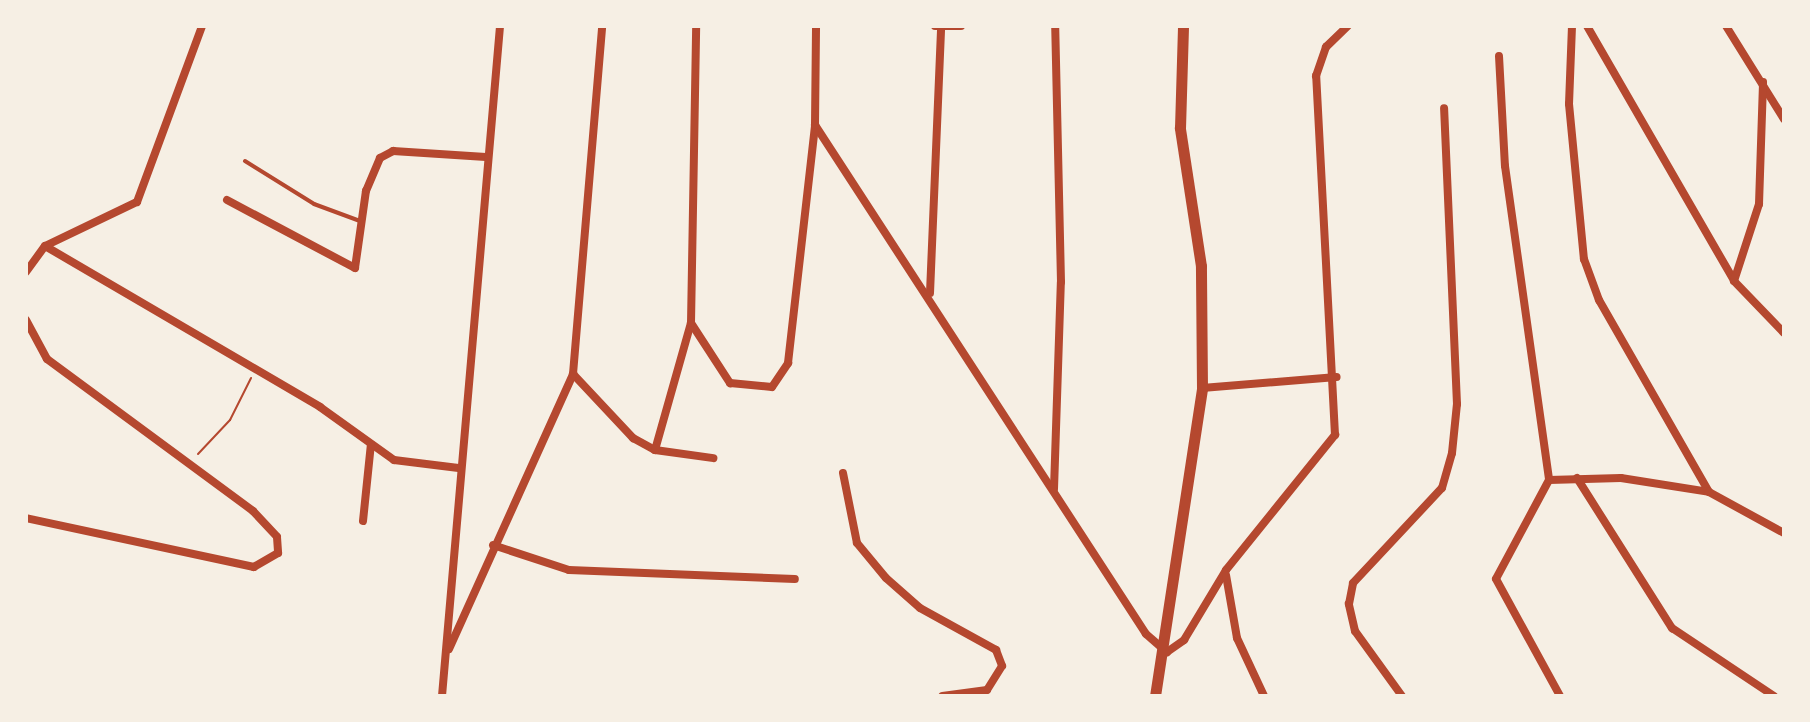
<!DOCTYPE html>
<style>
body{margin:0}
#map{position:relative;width:1810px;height:722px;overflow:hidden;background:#f6efe4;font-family:"Roboto Condensed",sans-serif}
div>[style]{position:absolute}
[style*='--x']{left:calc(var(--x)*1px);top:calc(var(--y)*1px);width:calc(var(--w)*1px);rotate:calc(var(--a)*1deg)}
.path>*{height:2px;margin:-1px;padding:0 1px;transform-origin:1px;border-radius:1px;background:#b5482f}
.service>*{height:4px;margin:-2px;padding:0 2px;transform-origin:2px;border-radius:2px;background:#b5482f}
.minor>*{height:8px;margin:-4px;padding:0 4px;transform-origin:4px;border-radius:4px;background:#b5482f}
.secondary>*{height:11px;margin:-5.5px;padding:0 5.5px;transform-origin:5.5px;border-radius:5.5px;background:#b5482f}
span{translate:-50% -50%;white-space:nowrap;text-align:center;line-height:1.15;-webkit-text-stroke:7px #f6efe4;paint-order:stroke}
.frame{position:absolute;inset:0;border:28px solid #f6efe4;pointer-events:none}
</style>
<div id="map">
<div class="path">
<div style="--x:198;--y:454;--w:47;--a:-46.7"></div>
<div style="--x:230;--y:420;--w:47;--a:-63.4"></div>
</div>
<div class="service">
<div style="--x:245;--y:161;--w:81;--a:31.9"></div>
<div style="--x:314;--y:204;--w:49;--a:20.3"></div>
</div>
<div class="minor">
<div style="--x:935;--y:26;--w:26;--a:0"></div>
<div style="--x:1572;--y:26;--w:78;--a:92.2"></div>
<div style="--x:1569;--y:104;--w:156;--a:84.5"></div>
<div style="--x:1584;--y:259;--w:44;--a:69.9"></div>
<div style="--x:1599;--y:300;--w:221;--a:60.2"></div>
<div style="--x:1587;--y:26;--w:294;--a:60"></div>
<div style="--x:1734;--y:281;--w:72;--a:46.1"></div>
<div style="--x:1726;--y:26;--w:110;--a:58.1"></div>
<div style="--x:1499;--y:56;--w:110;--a:86.9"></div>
<div style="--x:1505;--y:166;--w:317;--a:82"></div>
<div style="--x:815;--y:125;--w:607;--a:56.96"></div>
<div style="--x:1146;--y:634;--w:28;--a:41"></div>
<div style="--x:1167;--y:652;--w:21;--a:-35"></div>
<div style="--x:1184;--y:640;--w:82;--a:-59"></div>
<div style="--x:1226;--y:570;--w:174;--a:-51.1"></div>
<div style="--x:1335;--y:435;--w:360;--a:-93"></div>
<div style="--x:1316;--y:76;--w:31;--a:-71"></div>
<div style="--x:1326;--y:47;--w:30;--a:-44"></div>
<div style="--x:227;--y:200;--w:145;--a:28"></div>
<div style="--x:355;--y:268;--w:78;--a:-81.9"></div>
<div style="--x:366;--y:191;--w:36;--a:-67"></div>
<div style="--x:380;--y:158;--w:15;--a:-28"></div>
<div style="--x:393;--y:151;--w:93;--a:3.7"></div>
<div style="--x:45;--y:246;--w:319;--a:30.3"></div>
<div style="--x:320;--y:407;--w:91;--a:35.6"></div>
<div style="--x:394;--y:460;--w:65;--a:7"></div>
<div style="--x:45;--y:246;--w:102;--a:-25.6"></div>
<div style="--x:137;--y:202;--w:188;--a:-69.7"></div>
<div style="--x:26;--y:272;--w:32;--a:-54"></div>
<div style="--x:1734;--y:281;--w:81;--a:-72"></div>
<div style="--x:1759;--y:204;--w:122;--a:-88.1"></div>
<div style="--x:930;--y:293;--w:263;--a:-87.6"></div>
<div style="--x:26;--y:320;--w:44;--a:61.7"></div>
<div style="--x:47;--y:359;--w:256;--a:36.4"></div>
<div style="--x:253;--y:511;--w:35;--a:47"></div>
<div style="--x:277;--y:537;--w:16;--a:86"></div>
<div style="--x:278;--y:553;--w:28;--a:150"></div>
<div style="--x:254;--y:567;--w:233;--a:-167.9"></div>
<div style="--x:691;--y:323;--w:72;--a:57"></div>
<div style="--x:730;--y:383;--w:42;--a:5.4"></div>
<div style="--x:772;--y:387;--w:29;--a:-56"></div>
<div style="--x:788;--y:363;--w:240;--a:-83.5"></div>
<div style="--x:815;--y:125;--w:99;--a:-89.4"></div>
<div style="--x:573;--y:374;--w:88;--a:46.8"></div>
<div style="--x:633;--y:438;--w:25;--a:29"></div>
<div style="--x:655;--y:450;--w:59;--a:7.9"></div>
<div style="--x:1202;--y:388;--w:135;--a:-4.7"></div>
<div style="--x:655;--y:450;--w:132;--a:-74.2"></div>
<div style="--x:691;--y:323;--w:297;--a:-89"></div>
<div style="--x:843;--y:473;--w:71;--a:78.7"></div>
<div style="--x:857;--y:543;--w:45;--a:50.4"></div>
<div style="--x:886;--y:578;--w:45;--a:41.4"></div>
<div style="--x:920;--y:608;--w:87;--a:28.9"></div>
<div style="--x:996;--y:650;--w:17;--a:69"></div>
<div style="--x:1002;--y:666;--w:28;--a:122"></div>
<div style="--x:987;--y:690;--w:45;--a:172.4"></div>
<div style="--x:1577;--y:478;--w:178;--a:57.7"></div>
<div style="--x:1672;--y:628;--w:123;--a:33.7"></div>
<div style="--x:1549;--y:480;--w:112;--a:118.2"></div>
<div style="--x:1496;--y:579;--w:133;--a:61.3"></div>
<div style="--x:1549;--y:480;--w:72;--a:-1.6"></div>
<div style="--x:1621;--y:478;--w:89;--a:9"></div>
<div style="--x:1709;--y:492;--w:85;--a:28.7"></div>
<div style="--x:1054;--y:489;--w:207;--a:-88.1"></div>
<div style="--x:1061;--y:282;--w:256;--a:-91.3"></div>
<div style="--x:363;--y:521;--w:77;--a:-84.1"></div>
<div style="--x:493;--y:545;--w:80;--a:18.2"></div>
<div style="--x:569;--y:570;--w:226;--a:2.3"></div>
<div style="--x:1226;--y:575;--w:64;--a:80.1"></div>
<div style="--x:1237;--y:638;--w:64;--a:65"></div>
<div style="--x:449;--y:649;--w:302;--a:-65.7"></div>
<div style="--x:573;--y:374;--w:349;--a:-85.2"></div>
<div style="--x:442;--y:696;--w:673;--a:-85.05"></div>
<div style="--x:1402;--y:696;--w:80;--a:-125.9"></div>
<div style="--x:1355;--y:631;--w:28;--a:-103"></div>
<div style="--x:1349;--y:604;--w:21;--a:-79"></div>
<div style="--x:1353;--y:583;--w:130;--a:-46.9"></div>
<div style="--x:1442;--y:488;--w:36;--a:-74"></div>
<div style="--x:1452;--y:453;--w:49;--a:-84.2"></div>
<div style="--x:1457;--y:404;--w:296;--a:-92.5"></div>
</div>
<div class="secondary">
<div style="--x:1155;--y:696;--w:312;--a:-81.3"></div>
<div style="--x:1202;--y:388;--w:122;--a:-90.5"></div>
<div style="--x:1201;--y:266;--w:140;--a:-98.7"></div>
<div style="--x:1180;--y:128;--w:102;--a:-88.3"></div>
</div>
<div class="frame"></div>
</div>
